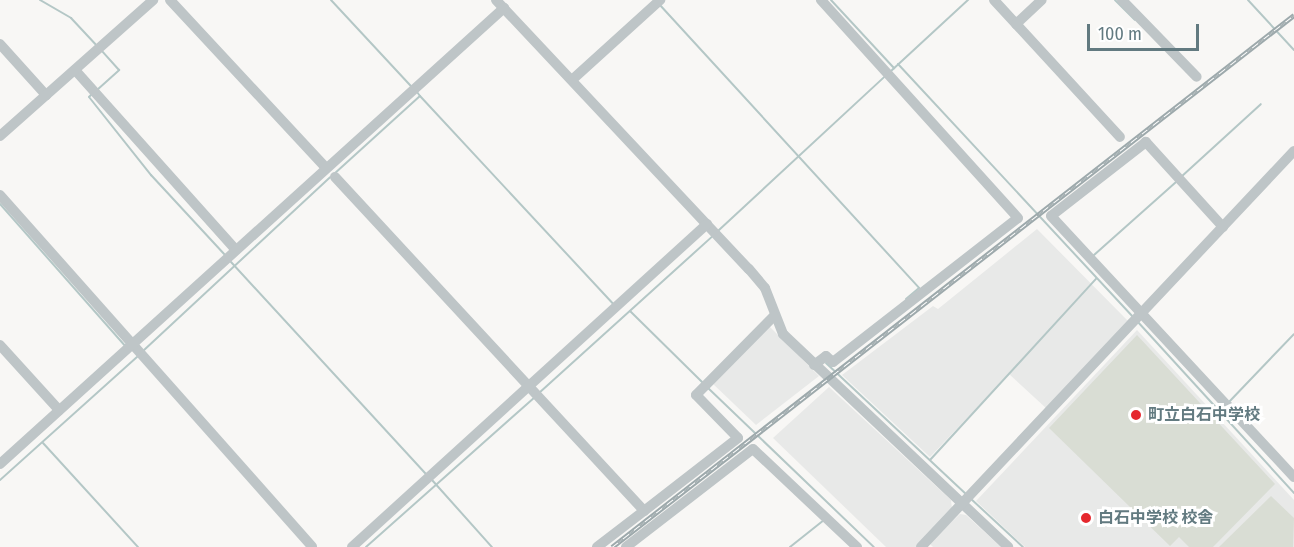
<!DOCTYPE html>
<meta charset="utf-8">
<style>
body{margin:0}
#map{position:relative;width:1294px;height:547px;overflow:hidden;background:#f8f7f5;font-family:"Fira Sans Condensed","Noto Sans JP",sans-serif}
div>[style]{position:absolute}
[style*='--x']{left:calc(var(--x)*1px);top:calc(var(--y)*1px);width:calc(var(--w)*1px);rotate:calc(var(--a)*1deg)}
.built>*{inset:0;background:#e8e9e8}
.green>*{inset:0;background:#d9ddd4}
.stream>*{height:2px;margin:-1px;padding:0 1px;transform-origin:1px;border-radius:1px;background:#b4c7c6}
.minor>*{height:10px;margin:-5px;padding:0 5px;transform-origin:5px;border-radius:5px;background:#bec5c7}
.rail>*{height:4.5px;margin-top:-2.25px;transform-origin:0;background:repeating-linear-gradient(90deg,#fff 0 7px,#9da9ac 0 14px);box-sizing:border-box;border-block:2px solid #9da9ac}
.dots>*{width:16px;height:16px;translate:-50% -50%;box-sizing:border-box;border:3px solid #fff;border-radius:50%}
span{translate:-50% -50%;white-space:nowrap;text-align:center;line-height:1.15;-webkit-text-stroke:6px #fff;paint-order:stroke}
.poi-label{font-size:16px;color:#627a80;font-weight:700}
.left{translate:0 -50%;text-align:left}
.scale{position:absolute;left:1087px;top:24px;width:112px;height:27px;box-sizing:border-box;border:3px solid #627a80;border-top:0;padding-left:8px;font-size:18px;line-height:21px;white-space:nowrap;color:#627a80;-webkit-text-stroke:4px #fff;paint-order:stroke}
</style>
<div id="map">
<div class="built">
<div style="clip-path:polygon(1037px 229px,1129px 322px,1047px 409px,1009px 374px,930px 457px,842px 375px,933px 306px,938px 309px)"></div>
<div style="clip-path:polygon(765px 322px,819px 376px,756px 425px,711px 382px)"></div>
<div style="clip-path:polygon(1137px 330px,1294px 500px,1294px 547px,1025px 547px,976px 501px)"></div>
<div style="clip-path:polygon(829px 387px,951px 500px,952px 509px,917px 547px,886px 547px,773px 438px)"></div>
<div style="clip-path:polygon(960px 514px,966px 515px,1001px 547px,933px 547px,929px 543px)"></div>
</div>
<div class="green">
<div style="clip-path:polygon(1137px 335px,1275px 484px,1213px 547px,1189px 547px,1179px 537px,1170px 546px,1049px 428px)"></div>
<div style="clip-path:polygon(1271px 496px,1294px 518px,1293px 547px,1219px 547px)"></div>
</div>
<div class="stream">
<div style="--x:40;--y:0;--w:36;--a:30"></div>
<div style="--x:71;--y:18;--w:38;--a:47"></div>
<div style="--x:331;--y:0;--w:117;--a:47.1"></div>
<div style="--x:831;--y:0;--w:93;--a:47.2"></div>
<div style="--x:1115;--y:0;--w:28;--a:45"></div>
<div style="--x:1248;--y:0;--w:68;--a:47.4"></div>
<div style="--x:659;--y:4;--w:385;--a:47.5"></div>
<div style="--x:919;--y:288;--w:17;--a:140"></div>
<div style="--x:898;--y:64;--w:345;--a:47.1"></div>
<div style="--x:891;--y:71;--w:105;--a:-42.7"></div>
<div style="--x:97;--y:90;--w:30;--a:-42"></div>
<div style="--x:119;--y:70;--w:27;--a:-132"></div>
<div style="--x:92;--y:94;--w:4;--a:135"></div>
<div style="--x:89;--y:97;--w:100;--a:51.5"></div>
<div style="--x:151;--y:175;--w:109;--a:47.2"></div>
<div style="--x:420;--y:96;--w:285;--a:47.1"></div>
<div style="--x:334;--y:174;--w:116;--a:-42.2"></div>
<div style="--x:420;--y:96;--w:5;--a:-127"></div>
<div style="--x:1181;--y:177;--w:108;--a:-42.4"></div>
<div style="--x:0;--y:204;--w:189;--a:48.6"></div>
<div style="--x:719;--y:230;--w:225;--a:-42.8"></div>
<div style="--x:1094;--y:255;--w:111;--a:-41.7"></div>
<div style="--x:231;--y:262;--w:288;--a:47.4"></div>
<div style="--x:630;--y:311;--w:103;--a:44.6"></div>
<div style="--x:1137;--y:321;--w:233;--a:47.6"></div>
<div style="--x:143;--y:351;--w:255;--a:-42.9"></div>
<div style="--x:826;--y:363;--w:192;--a:43.1"></div>
<div style="--x:707;--y:387;--w:231;--a:43.8"></div>
<div style="--x:539;--y:393;--w:234;--a:-42.1"></div>
<div style="--x:1228;--y:403;--w:95;--a:-46.3"></div>
<div style="--x:43;--y:443;--w:141;--a:47.6"></div>
<div style="--x:930;--y:460;--w:246;--a:-47.5"></div>
<div style="--x:0;--y:480;--w:184;--a:-41.9"></div>
<div style="--x:432;--y:480;--w:90;--a:48.2"></div>
<div style="--x:970;--y:498;--w:72;--a:42.8"></div>
<div style="--x:366;--y:547;--w:226;--a:-41.6"></div>
<div style="--x:790;--y:547;--w:43;--a:-38.5"></div>
</div>
<div class="minor">
<div style="--x:170;--y:0;--w:229;--a:47.1"></div>
<div style="--x:496;--y:0;--w:369;--a:46.8"></div>
<div style="--x:749;--y:269;--w:25;--a:50"></div>
<div style="--x:765;--y:288;--w:49;--a:68.6"></div>
<div style="--x:783;--y:334;--w:310;--a:43.4"></div>
<div style="--x:994;--y:0;--w:186;--a:47.4"></div>
<div style="--x:1122;--y:0;--w:107;--a:45.8"></div>
<div style="--x:1016;--y:24;--w:35;--a:-43"></div>
<div style="--x:0;--y:44;--w:69;--a:48"></div>
<div style="--x:75;--y:70;--w:241;--a:48.2"></div>
<div style="--x:573;--y:79;--w:118;--a:-42.2"></div>
<div style="--x:0;--y:136;--w:205;--a:-41.6"></div>
<div style="--x:335;--y:177;--w:455;--a:47.2"></div>
<div style="--x:644;--y:511;--w:119;--a:-37.8"></div>
<div style="--x:738;--y:438;--w:60;--a:-134.3"></div>
<div style="--x:696;--y:395;--w:110;--a:-45.4"></div>
<div style="--x:0;--y:195;--w:470;--a:48.4"></div>
<div style="--x:1223;--y:227;--w:115;--a:-132.2"></div>
<div style="--x:1146;--y:142;--w:120;--a:142.1"></div>
<div style="--x:1051;--y:216;--w:255;--a:47.1"></div>
<div style="--x:0;--y:345;--w:88;--a:47.8"></div>
<div style="--x:814;--y:365;--w:15;--a:-37"></div>
<div style="--x:826;--y:356;--w:9;--a:41"></div>
<div style="--x:833;--y:362;--w:234;--a:-37.9"></div>
<div style="--x:1018;--y:218;--w:294;--a:-132.1"></div>
<div style="--x:1228;--y:406;--w:97;--a:47.1"></div>
<div style="--x:0;--y:464;--w:680;--a:-42.14"></div>
<div style="--x:352;--y:547;--w:480;--a:-42.3"></div>
<div style="--x:597;--y:547;--w:59;--a:-37.5"></div>
<div style="--x:626;--y:547;--w:160;--a:-37.7"></div>
<div style="--x:753;--y:449;--w:143;--a:43.3"></div>
<div style="--x:921;--y:547;--w:544;--a:-46.71"></div>
</div>
<div class="rail">
<div style="--x:612;--y:547;--w:865;--a:-37.96"></div>
</div>
<div class="dots">
<div style="left:1136px;top:415px;background:#e5282e"></div>
<div style="left:1086px;top:518px;background:#e5282e"></div>
</div>
<div class="poi-label">
<span class="left" style="left:1148px;top:415px">町立白石中学校</span>
<span class="left" style="left:1098px;top:518px">白石中学校 校舎</span>
</div>
<div class="scale">100 m</div>
</div>
